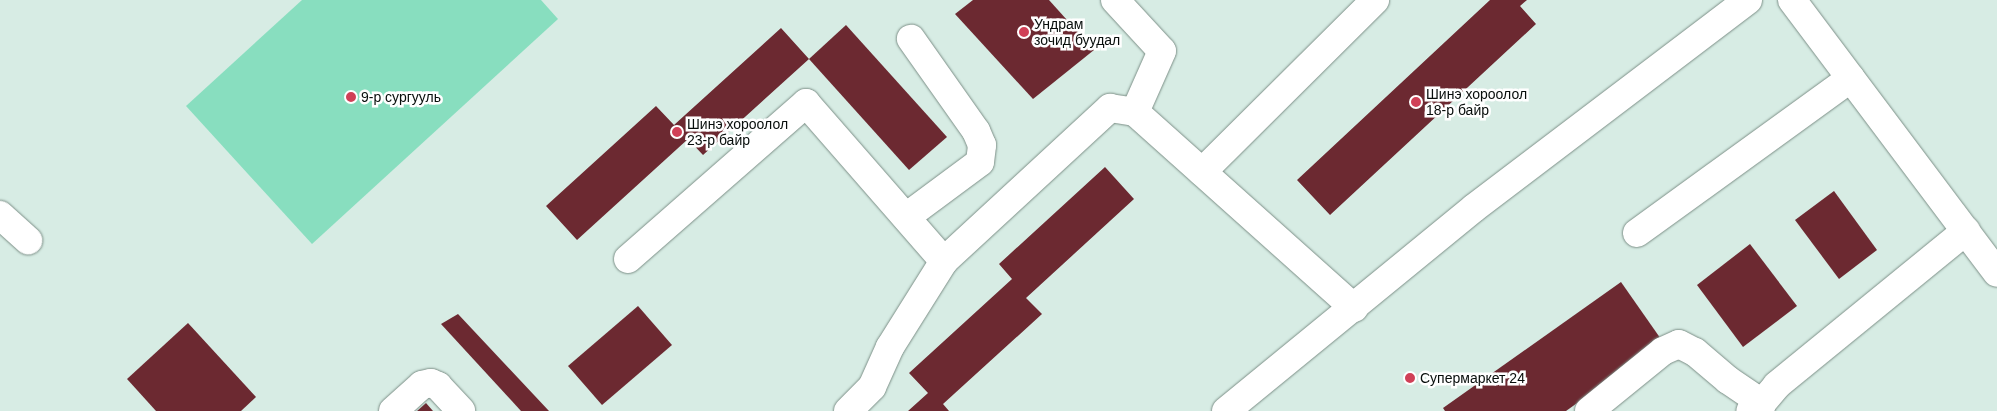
<!DOCTYPE html>
<meta charset="utf-8">
<style>
body{margin:0}
#map{position:relative;width:1997px;height:411px;overflow:hidden;background:#d7ece4;font-family:Arial,sans-serif}
div>[style]{position:absolute}
[style*='--x']{left:calc(var(--x)*1px);top:calc(var(--y)*1px);width:calc(var(--w)*1px);rotate:calc(var(--a)*1deg)}
.green>*{inset:0;background:#88debf}
.building>*{inset:0;background:#6c2931}
.roads{filter:drop-shadow(0 0 1px #7c8f87) drop-shadow(0 0 1px #7c8f87)}
.minor>*{height:28px;margin:-14px;padding:0 14px;transform-origin:14px;border-radius:14px;background:#fff}
.dots>*{width:14px;height:14px;translate:-50% -50%;box-sizing:border-box;border:2px solid #fff;border-radius:50%}
span{translate:-50% -50%;white-space:nowrap;text-align:center;line-height:1.15;-webkit-text-stroke:5px #fff;paint-order:stroke}
.poi-label{font-size:14px;color:#070d0b}
.left{translate:0 -50%;text-align:left}
</style>
<div id="map">
<div class="green">
<div style="clip-path:polygon(302px 0,541px 0,558px 19px,312px 244px,186px 106px)"></div>
</div>
<div class="building">
<div style="clip-path:polygon(973px 0,1049px 0,1094px 50px,1033px 99px,955px 14px)"></div>
<div style="clip-path:polygon(1490px 0,1527px 0,1520px 6px,1536px 24px,1330px 215px,1297px 180px)"></div>
<div style="clip-path:polygon(846px 25px,947px 137px,909px 170px,809px 59px)"></div>
<div style="clip-path:polygon(781px 28px,809px 59px,703px 155px,688px 139px,577px 240px,546px 206px,656px 106px,674px 125px)"></div>
<div style="clip-path:polygon(1105px 167px,1134px 199px,1026px 298px,1042px 314px,943px 404px,949px 411px,908px 411px,928px 393px,909px 373px,1012px 279px,999px 264px)"></div>
<div style="clip-path:polygon(1834px 191px,1877px 250px,1839px 279px,1795px 220px)"></div>
<div style="clip-path:polygon(1750px 244px,1797px 306px,1743px 347px,1697px 285px)"></div>
<div style="clip-path:polygon(1621px 282px,1663px 342px,1566px 411px,1445px 411px,1443px 408px)"></div>
<div style="clip-path:polygon(638px 306px,672px 345px,602px 405px,568px 366px)"></div>
<div style="clip-path:polygon(458px 314px,549px 411px,521px 411px,441px 324px)"></div>
<div style="clip-path:polygon(188px 323px,256px 397px,241px 411px,156px 411px,127px 379px)"></div>
<div style="clip-path:polygon(426px 403px,433px 411px,417px 411px)"></div>
</div>
<div class="roads">
<div class="minor">
<div style="--x:1115;--y:0;--w:69;--a:47.3"></div>
<div style="--x:1162;--y:51;--w:67;--a:113.9"></div>
<div style="--x:1135;--y:112;--w:294;--a:41.8"></div>
<div style="--x:1792;--y:0;--w:341;--a:53.1"></div>
<div style="--x:1202;--y:172;--w:244;--a:-44.8"></div>
<div style="--x:0;--y:215;--w:38;--a:42"></div>
<div style="--x:906;--y:217;--w:92;--a:-36.6"></div>
<div style="--x:980;--y:162;--w:17;--a:-83"></div>
<div style="--x:982;--y:145;--w:15;--a:-113"></div>
<div style="--x:976;--y:131;--w:113;--a:-125.2"></div>
<div style="--x:1637;--y:233;--w:264;--a:-35.9"></div>
<div style="--x:628;--y:259;--w:237;--a:-41.2"></div>
<div style="--x:806;--y:103;--w:210;--a:48.9"></div>
<div style="--x:944;--y:261;--w:102;--a:122.1"></div>
<div style="--x:890;--y:347;--w:44;--a:114.2"></div>
<div style="--x:872;--y:387;--w:34;--a:135"></div>
<div style="--x:944;--y:261;--w:226;--a:-42.7"></div>
<div style="--x:1110;--y:108;--w:25;--a:9"></div>
<div style="--x:393;--y:411;--w:39;--a:-42"></div>
<div style="--x:422;--y:385;--w:9;--a:-13"></div>
<div style="--x:431;--y:383;--w:8;--a:23"></div>
<div style="--x:438;--y:386;--w:34;--a:47"></div>
<div style="--x:1226;--y:411;--w:320;--a:-39.3"></div>
<div style="--x:1474;--y:208;--w:344;--a:-37.2"></div>
<div style="--x:1589;--y:411;--w:95;--a:-39"></div>
<div style="--x:1663;--y:351;--w:17;--a:-24"></div>
<div style="--x:1679;--y:344;--w:18;--a:27"></div>
<div style="--x:1695;--y:352;--w:43;--a:40.3"></div>
<div style="--x:1728;--y:380;--w:41;--a:34.1"></div>
<div style="--x:1762;--y:403;--w:14;--a:146"></div>
<div style="--x:1760;--y:411;--w:8;--a:-76"></div>
<div style="--x:1762;--y:403;--w:23;--a:-50"></div>
<div style="--x:1777;--y:385;--w:244;--a:-39.2"></div>
</div>
</div>
<div class="dots">
<div style="left:1024px;top:32px;background:#d04057"></div>
<div style="left:351px;top:97px;background:#d04057"></div>
<div style="left:1416px;top:102px;background:#d04057"></div>
<div style="left:677px;top:132px;background:#d04057"></div>
<div style="left:1410px;top:378px;background:#d04057"></div>
</div>
<div class="poi-label">
<span class="left" style="left:1034px;top:32px">Ундрам<br>зочид буудал</span>
<span class="left" style="left:1426px;top:102px">Шинэ хороолол<br>18-р байр</span>
<span class="left" style="left:361px;top:97px">9-р сургууль</span>
<span class="left" style="left:687px;top:132px">Шинэ хороолол<br>23-р байр</span>
<span class="left" style="left:1420px;top:378px">Супермаркет 24</span>
</div>
</div>
